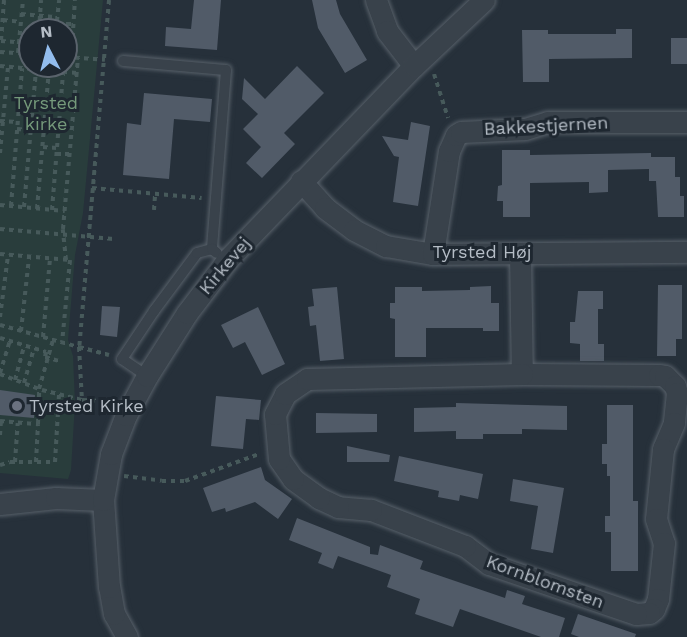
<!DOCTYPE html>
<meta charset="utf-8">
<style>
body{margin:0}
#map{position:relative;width:687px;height:637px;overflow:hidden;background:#26303a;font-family:"Work Sans",sans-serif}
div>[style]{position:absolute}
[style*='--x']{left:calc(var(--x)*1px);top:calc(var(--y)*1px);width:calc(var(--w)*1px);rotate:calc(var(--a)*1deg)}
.green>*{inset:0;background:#293d3c}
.building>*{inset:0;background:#515b68}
.path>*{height:4px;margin-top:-2px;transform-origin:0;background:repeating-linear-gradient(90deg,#475a5b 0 4.5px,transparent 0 9px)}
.roads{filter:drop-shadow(0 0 2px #576069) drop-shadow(0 0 2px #576069)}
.service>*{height:10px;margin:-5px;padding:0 5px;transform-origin:5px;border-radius:5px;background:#39424b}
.minor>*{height:21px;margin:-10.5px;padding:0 10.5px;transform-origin:10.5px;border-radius:10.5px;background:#39424b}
.dots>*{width:16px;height:16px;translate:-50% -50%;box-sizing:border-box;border:3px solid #1e2730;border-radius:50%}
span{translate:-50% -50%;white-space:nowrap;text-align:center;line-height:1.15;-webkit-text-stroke:6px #1e2730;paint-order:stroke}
.park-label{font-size:18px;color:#759a7b}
.street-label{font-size:18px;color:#b5bdc6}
.poi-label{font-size:18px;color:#b5bdc6}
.left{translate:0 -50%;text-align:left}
.north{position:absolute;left:18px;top:18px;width:60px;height:60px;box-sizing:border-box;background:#1e2730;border:2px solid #5a636c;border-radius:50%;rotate:354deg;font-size:16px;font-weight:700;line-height:24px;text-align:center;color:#b5bdc6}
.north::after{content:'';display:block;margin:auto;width:21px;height:27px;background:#93bded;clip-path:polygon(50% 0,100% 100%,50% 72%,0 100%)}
</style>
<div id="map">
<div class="green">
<div style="clip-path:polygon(evenodd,0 0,103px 0,83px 213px,75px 255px,68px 340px,73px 356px,75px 403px,71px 470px,68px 479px,0 473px,0 0,30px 30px,66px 30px,66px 66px,30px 66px,30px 30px)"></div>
</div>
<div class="building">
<div style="clip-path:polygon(194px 0,221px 0,217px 50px,165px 46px,166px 27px,191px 29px)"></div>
<div style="clip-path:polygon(312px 0,336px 0,340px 14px,367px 60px,345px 73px,318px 28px)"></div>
<div style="clip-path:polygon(616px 29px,632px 29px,632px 58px,549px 59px,549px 82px,523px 82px,522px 30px,548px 30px,548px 34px,616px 34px)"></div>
<div style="clip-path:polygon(671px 38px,687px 38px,687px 64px,671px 64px)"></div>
<div style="clip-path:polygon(297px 66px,324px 93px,284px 133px,295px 144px,262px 178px,246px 163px,261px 147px,243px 129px,258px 114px,242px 99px,244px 78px,265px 99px)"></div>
<div style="clip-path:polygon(144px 93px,212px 99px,210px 122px,174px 119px,169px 179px,123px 175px,127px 123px,141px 125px)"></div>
<div style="clip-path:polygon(411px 122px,430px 126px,418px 206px,393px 202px,399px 157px,394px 156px,382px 136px,408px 140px)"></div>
<div style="clip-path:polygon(502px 150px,530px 150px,530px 155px,651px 153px,651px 157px,675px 157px,675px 177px,680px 177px,680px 196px,684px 196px,684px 217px,658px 217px,656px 181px,649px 181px,649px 169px,608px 170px,608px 192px,589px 193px,589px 182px,530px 183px,530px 217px,503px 217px,503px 201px,497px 201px,498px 186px,502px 185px)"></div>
<div style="clip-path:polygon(658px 285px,682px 285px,682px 339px,676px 339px,676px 356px,657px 356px)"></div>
<div style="clip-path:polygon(491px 286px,491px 303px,499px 303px,499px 331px,483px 331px,483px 328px,426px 328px,426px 357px,395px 357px,395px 319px,390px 318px,390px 303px,395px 303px,395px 287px,422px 287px,422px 291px,470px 290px,470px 287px)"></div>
<div style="clip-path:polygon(337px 287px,344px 359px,320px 361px,316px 325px,310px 326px,308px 307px,314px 306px,312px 289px)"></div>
<div style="clip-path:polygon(578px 291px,603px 291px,603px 309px,598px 309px,598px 344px,604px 344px,604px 361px,580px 361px,580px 344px,570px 343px,570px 322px,575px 322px)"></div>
<div style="clip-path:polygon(102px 306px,120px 307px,117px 337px,100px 335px)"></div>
<div style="clip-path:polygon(258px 307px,285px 364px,262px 375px,245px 342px,233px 348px,221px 325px)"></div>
<div style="clip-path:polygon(0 390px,35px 395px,34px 418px,0 415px)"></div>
<div style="clip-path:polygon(216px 396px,261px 400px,259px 420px,246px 419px,243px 449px,211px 446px)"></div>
<div style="clip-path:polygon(456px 403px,567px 406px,567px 430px,522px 429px,522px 434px,483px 434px,483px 439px,456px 439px,456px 431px,414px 432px,414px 408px,456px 407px)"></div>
<div style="clip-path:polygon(607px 405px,633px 405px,633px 501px,638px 501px,638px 571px,611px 571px,611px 532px,605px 532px,605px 516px,610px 516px,610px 476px,607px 476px,607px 464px,602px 464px,602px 444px,607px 444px)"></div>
<div style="clip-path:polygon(316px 413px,377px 414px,377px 432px,316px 433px)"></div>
<div style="clip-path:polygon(347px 446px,390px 455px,389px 462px,347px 462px)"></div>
<div style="clip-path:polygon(399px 456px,483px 474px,478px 499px,460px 495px,459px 501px,438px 497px,439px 491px,394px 481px)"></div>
<div style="clip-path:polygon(261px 467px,265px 480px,292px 499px,278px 519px,255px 502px,226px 512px,225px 508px,212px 512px,203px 488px)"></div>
<div style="clip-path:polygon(513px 479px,564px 488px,553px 553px,531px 549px,538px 506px,510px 501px)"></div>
<div style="clip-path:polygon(297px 518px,370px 547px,370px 554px,378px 555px,380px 545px,423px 561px,420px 569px,505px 598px,507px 590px,525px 596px,522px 604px,565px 618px,559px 637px,541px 637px,460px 609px,453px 627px,415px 614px,420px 599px,387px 587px,391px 575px,338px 556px,333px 569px,318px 563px,322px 553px,289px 540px)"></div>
<div style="clip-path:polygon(578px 614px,636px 634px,635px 637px,579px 637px,571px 634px)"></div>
</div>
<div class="path">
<div style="--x:4;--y:0;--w:41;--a:94.2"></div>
<div style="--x:1;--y:41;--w:29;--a:4"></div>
<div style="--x:109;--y:0;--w:348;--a:94.9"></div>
<div style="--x:79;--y:347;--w:31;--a:15"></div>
<div style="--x:21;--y:14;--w:36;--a:5"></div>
<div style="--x:3;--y:20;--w:18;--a:6"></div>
<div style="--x:57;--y:24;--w:16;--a:0"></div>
<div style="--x:39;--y:30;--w:30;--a:-86"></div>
<div style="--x:56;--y:30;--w:30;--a:-84"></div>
<div style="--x:66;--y:46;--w:6;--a:0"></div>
<div style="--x:72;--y:46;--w:46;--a:-86.3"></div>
<div style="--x:0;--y:52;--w:30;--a:4"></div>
<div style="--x:18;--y:53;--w:53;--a:-84.6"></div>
<div style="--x:66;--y:57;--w:39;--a:4"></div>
<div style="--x:0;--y:66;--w:77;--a:5.2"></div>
<div style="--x:434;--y:74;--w:46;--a:72.3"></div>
<div style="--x:0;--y:121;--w:17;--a:3"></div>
<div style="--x:17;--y:129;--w:14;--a:4"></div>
<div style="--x:43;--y:147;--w:14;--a:4"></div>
<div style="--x:0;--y:153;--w:86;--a:-84.7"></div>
<div style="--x:56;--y:154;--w:14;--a:0"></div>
<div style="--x:92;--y:188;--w:110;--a:5.2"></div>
<div style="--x:0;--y:205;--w:65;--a:5.3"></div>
<div style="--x:11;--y:206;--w:138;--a:-85.4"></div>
<div style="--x:24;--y:207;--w:139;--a:-85"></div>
<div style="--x:37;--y:209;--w:140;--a:-85.1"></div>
<div style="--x:52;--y:210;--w:138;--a:-85.4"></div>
<div style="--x:154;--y:210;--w:16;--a:-86"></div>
<div style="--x:0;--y:229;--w:114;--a:5"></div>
<div style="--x:0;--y:254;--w:70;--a:4.9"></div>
<div style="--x:70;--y:260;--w:83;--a:95.5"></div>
<div style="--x:66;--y:260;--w:31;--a:-96"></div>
<div style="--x:63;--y:229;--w:172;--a:-85"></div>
<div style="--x:0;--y:317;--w:63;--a:-82.6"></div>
<div style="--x:0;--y:325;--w:82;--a:15.6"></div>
<div style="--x:79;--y:347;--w:53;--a:86.8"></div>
<div style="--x:21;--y:331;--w:74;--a:-83.8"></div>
<div style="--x:43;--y:337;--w:78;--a:-84.9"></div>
<div style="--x:0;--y:338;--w:48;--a:16.9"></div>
<div style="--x:46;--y:352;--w:5;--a:101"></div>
<div style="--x:45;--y:357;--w:15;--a:16"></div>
<div style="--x:0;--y:373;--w:34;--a:-73"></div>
<div style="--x:0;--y:374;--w:45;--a:20.9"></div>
<div style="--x:42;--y:390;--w:41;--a:14"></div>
<div style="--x:82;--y:400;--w:20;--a:3"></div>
<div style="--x:15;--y:380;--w:35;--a:-75"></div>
<div style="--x:24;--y:383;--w:35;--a:-74"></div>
<div style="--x:0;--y:421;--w:38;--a:5"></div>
<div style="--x:38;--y:424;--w:35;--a:-88"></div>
<div style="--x:39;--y:389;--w:51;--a:-74.1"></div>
<div style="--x:0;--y:435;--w:13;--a:-86"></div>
<div style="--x:15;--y:462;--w:39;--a:-86"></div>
<div style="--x:36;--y:462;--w:38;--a:-87"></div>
<div style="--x:0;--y:465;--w:10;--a:-17"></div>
<div style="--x:10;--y:462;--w:45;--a:0"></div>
<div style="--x:55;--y:462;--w:68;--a:-86.6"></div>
<div style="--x:124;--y:476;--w:38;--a:7"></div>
<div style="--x:162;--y:481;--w:23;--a:0"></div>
<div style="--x:185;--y:481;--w:79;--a:-20"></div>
</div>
<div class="roads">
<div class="service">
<div style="--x:123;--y:61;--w:103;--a:5"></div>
<div style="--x:226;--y:70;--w:180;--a:94.5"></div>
<div style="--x:147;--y:376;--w:30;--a:-146"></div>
<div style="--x:122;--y:359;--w:58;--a:-56.3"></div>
<div style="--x:154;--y:311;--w:72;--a:-53.4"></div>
<div style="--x:197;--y:253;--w:16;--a:-15"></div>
<div style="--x:212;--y:249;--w:6;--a:39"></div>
</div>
<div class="minor">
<div style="--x:376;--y:0;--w:33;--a:70"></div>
<div style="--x:387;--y:31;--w:44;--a:52.4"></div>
<div style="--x:301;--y:181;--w:36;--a:48"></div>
<div style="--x:325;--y:208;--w:36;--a:37"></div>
<div style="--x:354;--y:230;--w:36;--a:27"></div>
<div style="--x:386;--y:246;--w:48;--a:9.7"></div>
<div style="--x:433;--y:254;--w:254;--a:-0.5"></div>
<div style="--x:520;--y:253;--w:121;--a:89.1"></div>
<div style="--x:522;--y:374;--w:137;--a:0.4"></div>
<div style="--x:659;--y:375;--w:6;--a:9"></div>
<div style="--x:665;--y:376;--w:14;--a:45"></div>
<div style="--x:675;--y:386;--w:7;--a:74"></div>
<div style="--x:677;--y:393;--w:30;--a:96"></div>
<div style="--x:674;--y:423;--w:28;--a:113"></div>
<div style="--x:663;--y:449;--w:70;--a:95.7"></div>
<div style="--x:656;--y:519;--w:25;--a:72"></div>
<div style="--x:664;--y:543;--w:56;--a:96.1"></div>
<div style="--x:658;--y:599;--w:11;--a:112"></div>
<div style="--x:654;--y:609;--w:6;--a:141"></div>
<div style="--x:649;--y:613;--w:13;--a:176"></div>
<div style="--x:636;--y:614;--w:155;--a:-161.2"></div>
<div style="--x:489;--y:564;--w:30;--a:-143"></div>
<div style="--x:465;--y:546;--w:101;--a:-159"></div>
<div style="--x:371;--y:510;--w:33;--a:-175"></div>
<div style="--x:338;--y:507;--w:21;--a:-155"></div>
<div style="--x:319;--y:498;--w:32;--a:-144"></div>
<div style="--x:293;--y:479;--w:24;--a:-125"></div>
<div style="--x:279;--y:459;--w:45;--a:-95.1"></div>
<div style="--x:275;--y:414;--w:22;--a:-63"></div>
<div style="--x:285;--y:394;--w:27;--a:-34"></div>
<div style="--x:307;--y:379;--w:215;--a:-1.3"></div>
<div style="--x:433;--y:254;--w:104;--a:-81.2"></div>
<div style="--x:449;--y:151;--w:17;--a:-66"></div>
<div style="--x:456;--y:135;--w:6;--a:-31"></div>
<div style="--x:461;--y:132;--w:64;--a:-2.7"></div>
<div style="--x:525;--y:129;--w:24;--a:-17"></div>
<div style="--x:548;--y:122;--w:139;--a:0"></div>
<div style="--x:0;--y:504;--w:56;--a:-6.1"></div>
<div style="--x:56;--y:498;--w:47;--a:2.4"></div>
<div style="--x:127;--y:637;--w:26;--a:-119"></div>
<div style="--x:114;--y:614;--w:27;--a:-100"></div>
<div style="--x:109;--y:587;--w:87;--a:-93.9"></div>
<div style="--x:103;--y:500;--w:47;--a:-80.1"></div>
<div style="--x:111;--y:454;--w:42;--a:-69"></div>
<div style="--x:126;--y:415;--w:44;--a:-61.7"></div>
<div style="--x:147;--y:376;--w:75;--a:-57.6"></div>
<div style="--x:187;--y:313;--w:68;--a:-52.8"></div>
<div style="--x:228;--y:259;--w:268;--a:-46.1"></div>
<div style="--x:414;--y:66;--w:96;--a:-43.3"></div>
</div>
</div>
<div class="dots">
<div style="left:17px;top:406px;background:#6b7280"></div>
</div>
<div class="park-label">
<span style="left:46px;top:114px">Tyrsted<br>kirke</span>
</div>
<div class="street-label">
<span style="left:546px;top:126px;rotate:-3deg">Bakkestjernen</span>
<span style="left:482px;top:252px">Tyrsted Høj</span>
<span style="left:225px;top:266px;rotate:-50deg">Kirkevej</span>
<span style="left:545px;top:582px;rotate:20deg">Kornblomsten</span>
</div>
<div class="poi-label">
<span class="left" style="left:29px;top:406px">Tyrsted Kirke</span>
</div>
<div class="north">N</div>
</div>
